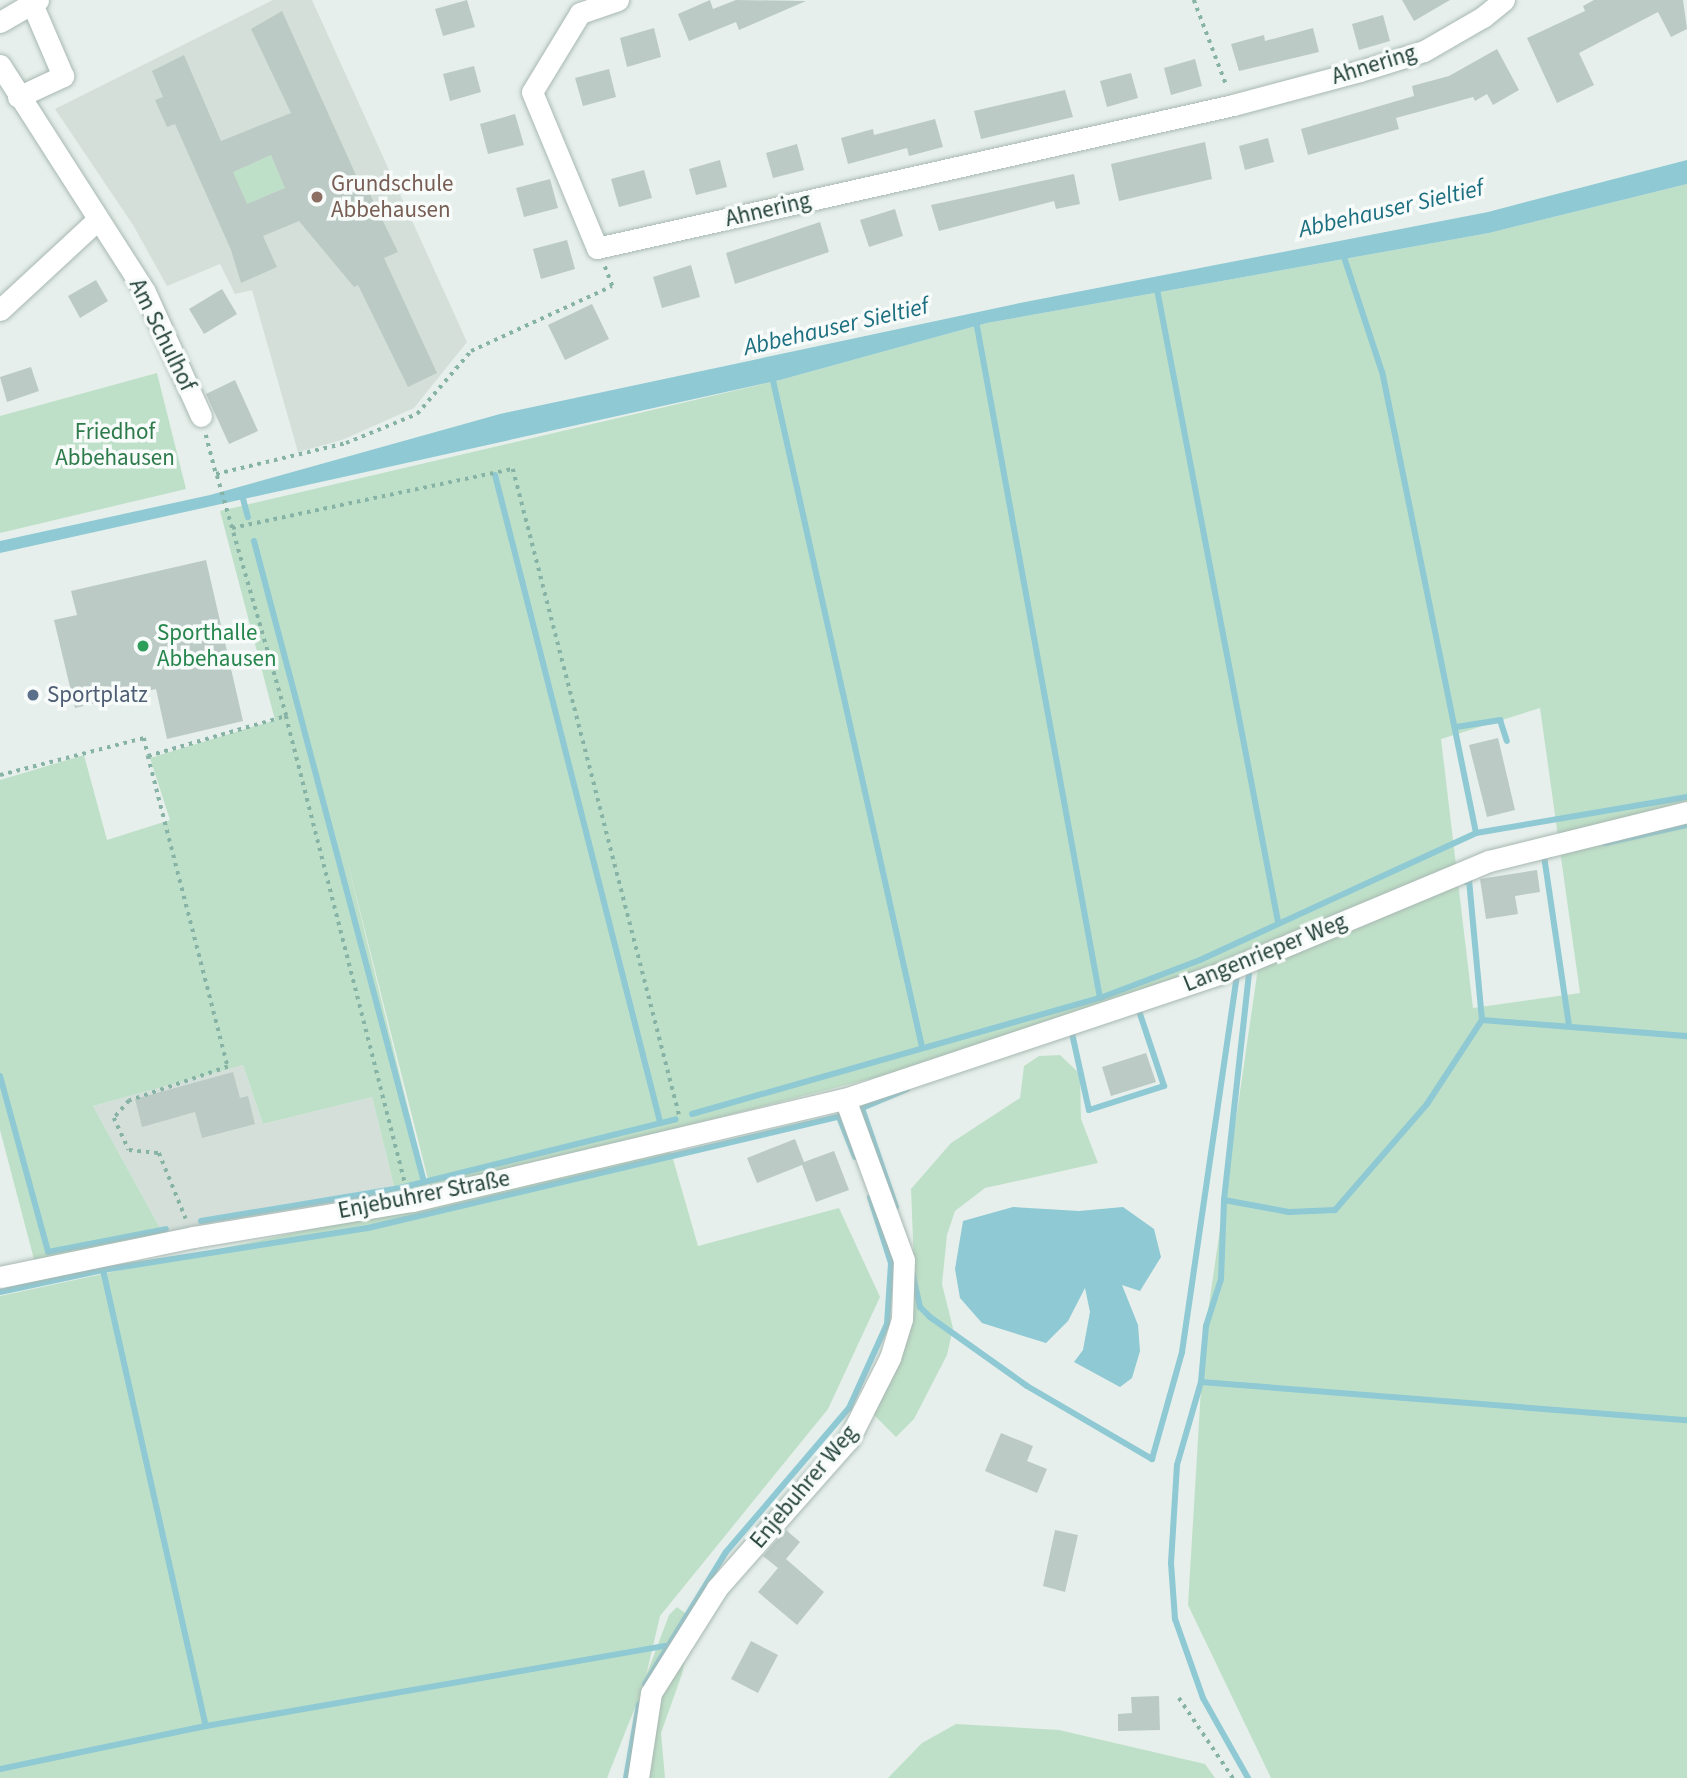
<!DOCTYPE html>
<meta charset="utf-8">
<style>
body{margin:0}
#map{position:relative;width:1687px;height:1778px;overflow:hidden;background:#e6efeb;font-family:"Source Sans 3",sans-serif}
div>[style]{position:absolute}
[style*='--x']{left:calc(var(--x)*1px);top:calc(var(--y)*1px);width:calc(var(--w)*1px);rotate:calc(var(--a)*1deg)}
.built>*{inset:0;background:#d4dfda}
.green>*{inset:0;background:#bfe0c8}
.water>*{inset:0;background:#8ec9d4}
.stream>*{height:6px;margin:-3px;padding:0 3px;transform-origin:3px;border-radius:3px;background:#8ec9d4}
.building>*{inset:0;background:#bbcac4}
.path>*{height:3.5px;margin-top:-1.75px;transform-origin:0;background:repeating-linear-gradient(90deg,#86b3a5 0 3.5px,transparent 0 8.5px)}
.roads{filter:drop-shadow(0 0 2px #a8b8b2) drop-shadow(0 0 2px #a8b8b2)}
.minor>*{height:21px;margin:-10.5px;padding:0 10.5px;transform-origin:10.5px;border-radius:10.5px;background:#fff}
.dots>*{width:19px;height:19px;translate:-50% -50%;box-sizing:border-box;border:4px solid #f7fbf9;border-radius:50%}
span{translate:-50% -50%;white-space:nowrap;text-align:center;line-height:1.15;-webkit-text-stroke:7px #f7fbf9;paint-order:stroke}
.street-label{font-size:23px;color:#24423a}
.education-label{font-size:23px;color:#785e54}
.left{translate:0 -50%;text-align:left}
.park-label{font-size:23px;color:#2d7a4b}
.leisure-label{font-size:23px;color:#27864d}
.service-label{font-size:23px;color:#4e5e75}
.water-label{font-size:24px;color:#1c6f80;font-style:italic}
</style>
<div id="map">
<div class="built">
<div style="clip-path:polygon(273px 0,312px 0,467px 342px,414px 408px,342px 440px,298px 452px,252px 290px,235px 294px,220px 264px,167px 286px,133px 225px,55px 109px)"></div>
<div style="clip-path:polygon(243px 1065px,263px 1124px,372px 1097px,397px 1198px,166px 1239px,93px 1106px)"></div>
</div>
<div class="green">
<div style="clip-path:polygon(271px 155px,285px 188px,247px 204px,226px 175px)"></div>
<div style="clip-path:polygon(evenodd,1687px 184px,1687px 1778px,1271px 1778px,1188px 1605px,1204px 1339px,1258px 968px,936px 1062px,431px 1191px,346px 856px,428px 1190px,397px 1198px,372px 1097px,263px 1124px,243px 1065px,93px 1106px,166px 1239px,36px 1267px,0 1130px,0 780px,84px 755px,107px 840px,170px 820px,150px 758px,275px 720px,220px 511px,780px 380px,987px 323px,1489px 233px,1687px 184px,1540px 708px,1580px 993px,1473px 1008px,1441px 739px,1540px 708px)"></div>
<div style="clip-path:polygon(157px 373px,186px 489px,0 533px,0 416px)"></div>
<div style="clip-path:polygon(1060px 1055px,1080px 1074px,1081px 1119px,1098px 1163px,985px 1188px,955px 1211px,947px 1235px,942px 1284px,953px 1328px,947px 1355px,914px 1419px,896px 1437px,872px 1413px,875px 1381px,915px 1291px,911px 1189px,951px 1143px,1020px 1098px,1024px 1066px,1039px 1056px)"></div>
<div style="clip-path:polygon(671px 1152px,698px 1246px,839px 1208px,880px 1297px,828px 1409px,660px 1616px,646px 1676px,669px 1615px,677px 1607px,693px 1619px,682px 1674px,661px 1733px,665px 1778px,626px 1778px,636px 1705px,607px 1778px,0 1778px,0 1296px)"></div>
<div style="clip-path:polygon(956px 1724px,1059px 1730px,1205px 1764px,1215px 1778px,888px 1778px,922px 1743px)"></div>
</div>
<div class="water">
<div style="clip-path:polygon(1687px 160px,1687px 184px,1489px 233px,987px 323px,780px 380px,0 553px,0 541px,210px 495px,500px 414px,1020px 303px,1488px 212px)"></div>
<div style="clip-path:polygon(1013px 1207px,1079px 1211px,1123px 1207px,1154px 1229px,1161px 1257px,1140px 1291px,1122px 1285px,1138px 1325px,1140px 1351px,1132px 1378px,1120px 1387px,1074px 1362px,1083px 1350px,1090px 1312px,1085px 1288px,1068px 1321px,1046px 1343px,982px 1323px,960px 1298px,955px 1269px,963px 1221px)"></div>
</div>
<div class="stream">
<div style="--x:1156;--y:284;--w:650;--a:79.17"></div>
<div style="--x:976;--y:321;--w:688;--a:79.62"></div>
<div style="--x:772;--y:376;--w:688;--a:77.4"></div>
<div style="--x:495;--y:475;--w:668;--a:75.69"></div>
<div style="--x:242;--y:495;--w:23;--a:75"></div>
<div style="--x:254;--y:541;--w:663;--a:75.15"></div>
<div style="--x:1456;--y:727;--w:45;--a:-9"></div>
<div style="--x:1500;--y:720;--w:22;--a:72"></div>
<div style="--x:1476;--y:833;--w:214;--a:-9.7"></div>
<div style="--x:1605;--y:843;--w:84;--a:-12.4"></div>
<div style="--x:1550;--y:855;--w:6;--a:171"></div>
<div style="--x:1544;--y:856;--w:171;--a:81.6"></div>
<div style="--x:1482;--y:1020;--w:206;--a:4.5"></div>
<div style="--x:1071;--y:1029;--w:83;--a:77.5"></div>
<div style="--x:1089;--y:1110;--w:79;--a:-17.7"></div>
<div style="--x:1164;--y:1086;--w:82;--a:-108.4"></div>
<div style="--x:0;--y:1076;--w:182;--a:74.7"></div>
<div style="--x:48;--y:1252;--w:120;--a:-11"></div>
<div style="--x:692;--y:1114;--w:424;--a:-15.9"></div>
<div style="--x:1100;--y:998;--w:107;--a:-20.8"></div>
<div style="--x:1200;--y:960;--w:304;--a:-24.7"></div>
<div style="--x:1476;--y:833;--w:470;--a:-101.5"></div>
<div style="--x:1382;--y:372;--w:124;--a:-108.3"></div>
<div style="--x:1224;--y:1200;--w:66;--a:10.5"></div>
<div style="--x:1289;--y:1212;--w:46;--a:-2.5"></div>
<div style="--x:1335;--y:1210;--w:140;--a:-49"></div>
<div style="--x:1427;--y:1104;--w:100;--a:-56.8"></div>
<div style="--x:1482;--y:1020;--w:141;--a:-95.3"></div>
<div style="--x:1469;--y:880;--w:4;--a:153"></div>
<div style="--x:896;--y:1207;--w:105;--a:-109"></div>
<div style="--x:862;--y:1108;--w:49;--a:-22.9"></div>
<div style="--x:201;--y:1221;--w:202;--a:-9.4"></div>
<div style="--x:400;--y:1188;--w:284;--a:-14"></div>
<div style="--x:103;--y:1270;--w:467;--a:77.3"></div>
<div style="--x:912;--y:1272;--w:36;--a:77"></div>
<div style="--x:920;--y:1307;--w:14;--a:45"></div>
<div style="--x:930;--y:1317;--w:119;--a:35.4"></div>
<div style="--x:1027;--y:1386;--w:145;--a:30.3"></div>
<div style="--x:1152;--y:1459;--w:111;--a:-74.3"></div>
<div style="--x:1182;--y:1352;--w:380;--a:-81.7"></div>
<div style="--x:0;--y:1292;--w:105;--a:-12.1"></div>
<div style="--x:103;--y:1270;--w:268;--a:-9"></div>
<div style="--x:368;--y:1228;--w:484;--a:-13.3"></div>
<div style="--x:839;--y:1117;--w:43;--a:68.2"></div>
<div style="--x:1201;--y:1382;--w:487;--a:4.5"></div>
<div style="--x:645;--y:1684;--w:155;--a:-58.5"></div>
<div style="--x:726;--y:1552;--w:189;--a:-49.5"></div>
<div style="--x:849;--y:1408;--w:92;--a:-65.7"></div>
<div style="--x:887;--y:1324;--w:61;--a:-86.2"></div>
<div style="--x:891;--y:1263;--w:69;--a:-107.7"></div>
<div style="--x:0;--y:1769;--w:210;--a:-11.8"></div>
<div style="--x:206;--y:1726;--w:466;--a:-9.9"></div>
<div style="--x:626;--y:1778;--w:75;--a:-80"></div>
<div style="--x:1248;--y:1778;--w:92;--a:-119.4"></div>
<div style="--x:1203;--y:1698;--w:84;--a:-109.5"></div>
<div style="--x:1175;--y:1619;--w:56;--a:-94.1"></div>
<div style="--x:1171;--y:1563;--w:98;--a:-86.5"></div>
<div style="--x:1177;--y:1465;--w:86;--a:-73.9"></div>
<div style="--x:1201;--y:1382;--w:56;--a:-84.9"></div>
<div style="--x:1206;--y:1326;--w:49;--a:-72.3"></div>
<div style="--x:1221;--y:1279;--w:79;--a:-87.8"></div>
<div style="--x:1224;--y:1200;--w:228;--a:-83.7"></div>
</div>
<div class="building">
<div style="clip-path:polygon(467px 0,475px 27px,443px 36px,435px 9px)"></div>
<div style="clip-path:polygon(710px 0,713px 9px,736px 0,806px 1px,739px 30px,736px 22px,689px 41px,678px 14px)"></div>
<div style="clip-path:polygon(1402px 0,1450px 0,1414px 21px)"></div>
<div style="clip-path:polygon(1594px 0,1683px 0,1687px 29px,1671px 37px,1658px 12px,1579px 53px,1594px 85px,1557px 103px,1527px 38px,1585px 11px,1583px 6px)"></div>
<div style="clip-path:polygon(evenodd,282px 11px,360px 184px,364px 182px,398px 252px,384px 258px,437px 373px,408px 387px,358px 285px,354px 287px,299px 221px,263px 236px,277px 267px,241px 283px,231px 250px,175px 124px,167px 127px,155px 100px,163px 97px,152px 71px,184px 55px,221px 141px,291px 113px,251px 29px,282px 11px,271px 155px,285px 188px,247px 204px,233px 172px,271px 155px)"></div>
<div style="clip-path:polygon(1383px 15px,1390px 41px,1359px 50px,1352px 24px)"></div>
<div style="clip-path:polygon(654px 28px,661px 57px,627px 67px,620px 38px)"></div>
<div style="clip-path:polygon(1313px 28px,1319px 52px,1239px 71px,1231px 44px,1264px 35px,1265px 41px)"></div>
<div style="clip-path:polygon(1497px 49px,1519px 90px,1493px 105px,1487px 94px,1475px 101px,1473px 97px,1396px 118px,1399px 129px,1308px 155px,1301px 129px,1414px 96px,1412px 86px,1449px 76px)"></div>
<div style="clip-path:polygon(1195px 59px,1202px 86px,1171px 95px,1164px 68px)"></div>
<div style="clip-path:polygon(474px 66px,481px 92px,450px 101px,443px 74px)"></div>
<div style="clip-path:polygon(609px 69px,616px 97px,583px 106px,575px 78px)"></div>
<div style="clip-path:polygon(1131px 73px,1138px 98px,1107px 107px,1100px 81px)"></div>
<div style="clip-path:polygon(1065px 90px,1073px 117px,981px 139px,974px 111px)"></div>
<div style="clip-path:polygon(515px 114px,524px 145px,488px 154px,480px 124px)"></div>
<div style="clip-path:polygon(935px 119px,943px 147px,909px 156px,907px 148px,848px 164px,841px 138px,873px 129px,874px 135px)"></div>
<div style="clip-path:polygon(1268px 138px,1274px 162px,1245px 170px,1239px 146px)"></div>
<div style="clip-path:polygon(1205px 142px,1212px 179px,1119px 201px,1111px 164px)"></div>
<div style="clip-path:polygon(797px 144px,804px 170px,773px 178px,766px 153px)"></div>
<div style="clip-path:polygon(720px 160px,727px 187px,696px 195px,689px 169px)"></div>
<div style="clip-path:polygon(644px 170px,652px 198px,619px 207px,611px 179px)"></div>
<div style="clip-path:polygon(1074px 174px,1080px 204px,1056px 209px,1054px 201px,939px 231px,931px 205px)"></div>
<div style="clip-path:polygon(550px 179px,558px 208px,524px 217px,516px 188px)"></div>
<div style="clip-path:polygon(895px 209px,903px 236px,869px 247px,860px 220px)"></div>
<div style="clip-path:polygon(820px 222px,829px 252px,735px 284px,726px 253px)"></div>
<div style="clip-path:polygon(567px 240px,575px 269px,541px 279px,533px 249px)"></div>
<div style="clip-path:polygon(691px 265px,700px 297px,662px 308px,653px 277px)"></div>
<div style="clip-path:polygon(96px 280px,108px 301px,80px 318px,68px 296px)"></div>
<div style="clip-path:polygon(222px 289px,237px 314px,204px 334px,189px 309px)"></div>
<div style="clip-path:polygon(592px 304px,609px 339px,565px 360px,548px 325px)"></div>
<div style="clip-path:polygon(31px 367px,39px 391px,7px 402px,0 377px)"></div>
<div style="clip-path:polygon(235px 380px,258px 431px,229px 444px,206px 394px)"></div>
<div style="clip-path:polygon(206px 560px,243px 721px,167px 739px,156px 689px,75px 708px,54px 620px,77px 615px,71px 591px)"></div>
<div style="clip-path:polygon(1498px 738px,1515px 810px,1487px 817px,1469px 745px)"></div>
<div style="clip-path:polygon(1537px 870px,1540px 892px,1515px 896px,1518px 914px,1486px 919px,1480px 879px)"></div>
<div style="clip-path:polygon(1146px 1053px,1156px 1082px,1111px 1096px,1102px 1067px)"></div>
<div style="clip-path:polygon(233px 1072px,240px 1098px,248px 1096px,255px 1124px,202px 1138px,195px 1112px,142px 1127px,135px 1099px)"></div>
<div style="clip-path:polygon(795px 1139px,804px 1162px,834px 1151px,849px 1190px,816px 1202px,802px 1165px,757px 1183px,747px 1158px)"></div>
<div style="clip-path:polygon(1001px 1433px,1033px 1446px,1027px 1461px,1047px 1469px,1037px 1493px,985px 1471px)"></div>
<div style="clip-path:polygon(786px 1530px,800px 1542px,786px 1559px,824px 1592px,797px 1625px,758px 1592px,778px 1568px,763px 1556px)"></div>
<div style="clip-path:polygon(1055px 1530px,1078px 1535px,1065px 1592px,1043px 1586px)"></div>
<div style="clip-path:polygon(751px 1641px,778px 1655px,758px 1693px,731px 1679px)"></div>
<div style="clip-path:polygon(1159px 1696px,1160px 1730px,1118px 1731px,1118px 1714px,1132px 1713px,1131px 1697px)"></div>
</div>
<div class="path">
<div style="--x:1194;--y:0;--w:93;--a:69.2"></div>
<div style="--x:206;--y:435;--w:40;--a:75.6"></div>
<div style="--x:216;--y:474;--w:134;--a:-13.4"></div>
<div style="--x:346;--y:443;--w:77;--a:-22.2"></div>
<div style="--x:417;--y:414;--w:83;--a:-49.4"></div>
<div style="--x:471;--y:351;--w:155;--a:-24.7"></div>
<div style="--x:612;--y:286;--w:22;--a:-111"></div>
<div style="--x:232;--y:528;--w:287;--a:-11.9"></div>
<div style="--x:513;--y:469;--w:670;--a:75.57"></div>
<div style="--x:286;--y:716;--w:481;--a:75.7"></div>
<div style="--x:148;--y:756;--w:321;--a:75.6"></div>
<div style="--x:228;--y:1067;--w:105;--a:161"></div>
<div style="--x:129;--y:1101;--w:23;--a:131"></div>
<div style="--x:114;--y:1118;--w:35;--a:65"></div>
<div style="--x:129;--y:1150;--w:30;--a:6"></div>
<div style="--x:159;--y:1153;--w:71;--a:67.8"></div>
<div style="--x:0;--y:775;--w:149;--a:-14.4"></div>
<div style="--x:144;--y:738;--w:18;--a:77"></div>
<div style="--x:148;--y:756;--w:144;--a:-16.2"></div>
<div style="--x:286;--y:716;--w:252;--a:-106.1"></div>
<div style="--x:1179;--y:1698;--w:97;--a:56"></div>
</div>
<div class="roads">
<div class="minor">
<div style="--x:618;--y:0;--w:40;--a:161.1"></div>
<div style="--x:580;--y:13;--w:92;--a:121.3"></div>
<div style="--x:532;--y:92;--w:169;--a:67.4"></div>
<div style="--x:597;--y:248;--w:652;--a:-12.67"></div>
<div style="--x:1233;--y:105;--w:131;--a:-15"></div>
<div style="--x:1360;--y:71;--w:67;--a:-17.4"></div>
<div style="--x:1424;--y:51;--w:68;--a:-30"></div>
<div style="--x:1483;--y:17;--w:27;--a:-39"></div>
<div style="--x:0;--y:22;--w:44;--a:-30.1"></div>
<div style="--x:0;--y:65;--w:269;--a:57.4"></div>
<div style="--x:145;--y:292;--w:136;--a:65.7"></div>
<div style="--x:18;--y:97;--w:50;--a:-25"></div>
<div style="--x:63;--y:76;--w:76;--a:-113.2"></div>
<div style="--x:0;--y:310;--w:131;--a:-42.8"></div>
<div style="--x:0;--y:1277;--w:198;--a:-11.7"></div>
<div style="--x:194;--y:1237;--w:221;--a:-9.4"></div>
<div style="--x:412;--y:1201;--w:445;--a:-13.3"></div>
<div style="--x:845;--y:1099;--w:397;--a:-18.5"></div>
<div style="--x:1221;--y:973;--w:290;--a:-22.7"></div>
<div style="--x:1489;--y:861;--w:204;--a:-13.9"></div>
<div style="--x:638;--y:1778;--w:86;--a:-81.3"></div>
<div style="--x:651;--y:1693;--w:124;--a:-57.8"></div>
<div style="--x:717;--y:1588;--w:199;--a:-48.5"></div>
<div style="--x:849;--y:1439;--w:91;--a:-63.2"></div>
<div style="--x:890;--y:1358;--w:41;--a:-72.9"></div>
<div style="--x:902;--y:1319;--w:59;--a:-88.1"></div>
<div style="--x:904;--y:1260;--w:171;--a:-110.1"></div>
</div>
</div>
<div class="dots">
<div style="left:317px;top:197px;background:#8d6e63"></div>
<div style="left:143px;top:646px;background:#2e9e5b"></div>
<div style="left:33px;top:695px;background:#5c6f8a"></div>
</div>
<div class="street-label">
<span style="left:1374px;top:65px;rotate:-17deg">Ahnering</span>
<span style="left:768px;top:210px;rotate:-13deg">Ahnering</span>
<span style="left:162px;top:335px;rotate:64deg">Am Schulhof</span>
<span style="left:1265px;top:953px;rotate:-22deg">Langenrieper Weg</span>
<span style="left:424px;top:1195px;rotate:-11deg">Enjebuhrer Straße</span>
<span style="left:804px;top:1487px;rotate:-50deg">Enjebuhrer Weg</span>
</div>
<div class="education-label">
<span class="left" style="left:331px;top:197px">Grundschule<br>Abbehausen</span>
</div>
<div class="park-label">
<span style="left:115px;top:445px">Friedhof<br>Abbehausen</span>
</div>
<div class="leisure-label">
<span class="left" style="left:157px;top:646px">Sporthalle<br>Abbehausen</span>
</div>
<div class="service-label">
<span class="left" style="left:47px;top:695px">Sportplatz</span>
</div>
<div class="water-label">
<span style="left:1391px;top:209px;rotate:-13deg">Abbehauser Sieltief</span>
<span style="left:836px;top:327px;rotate:-13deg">Abbehauser Sieltief</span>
</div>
</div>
